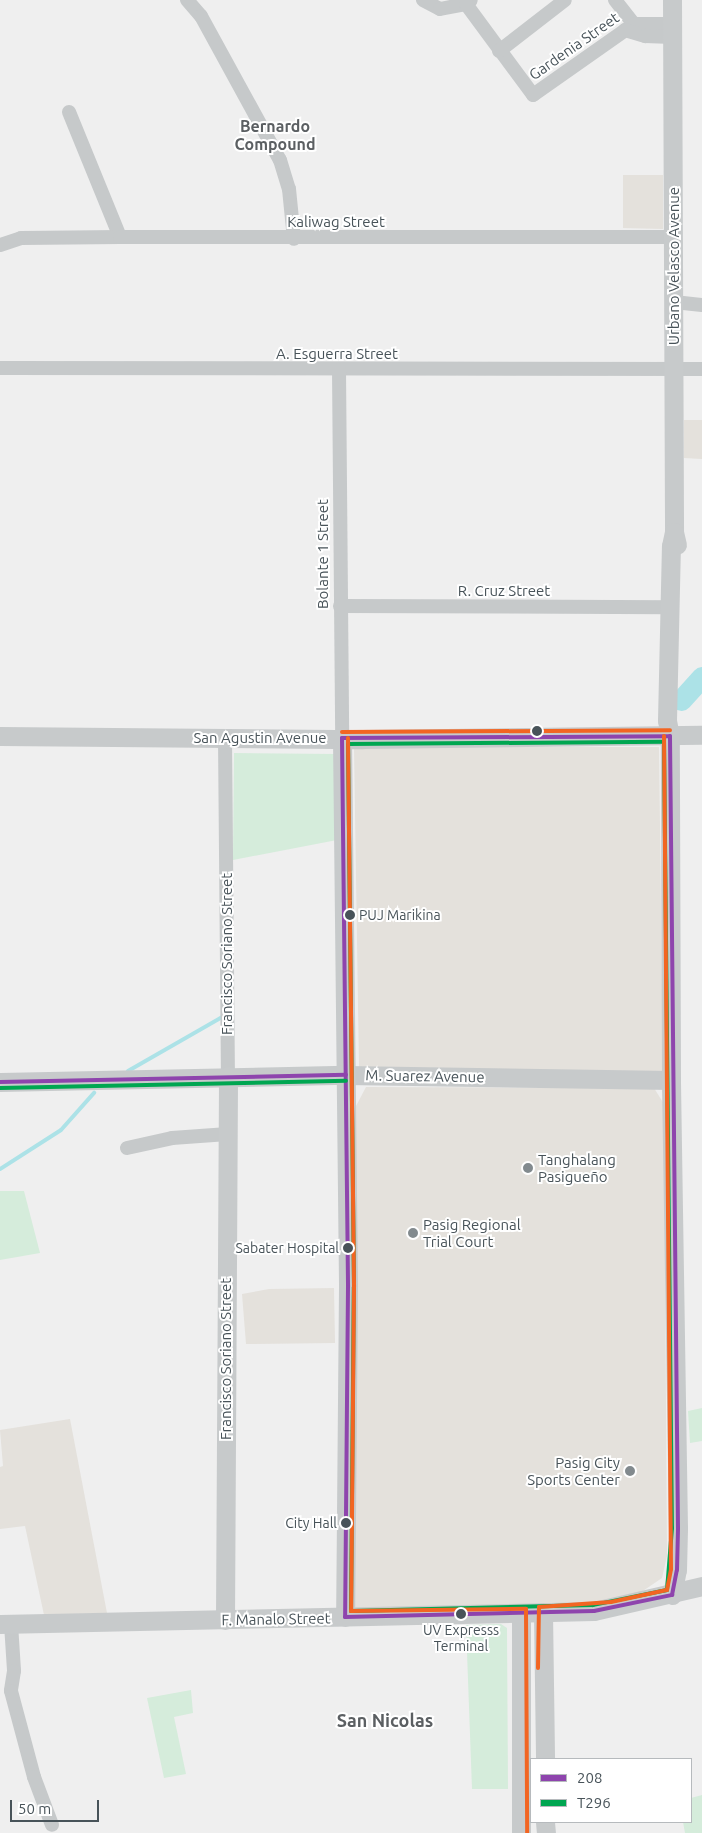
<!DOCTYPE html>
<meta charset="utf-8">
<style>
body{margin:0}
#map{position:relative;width:702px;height:1833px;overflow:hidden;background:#efefef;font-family:Ubuntu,sans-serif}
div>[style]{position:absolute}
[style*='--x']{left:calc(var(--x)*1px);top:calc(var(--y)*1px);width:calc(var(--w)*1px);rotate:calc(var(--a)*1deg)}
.commercial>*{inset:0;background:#e4e1dc}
.green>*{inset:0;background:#d5ecdb}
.stream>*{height:4px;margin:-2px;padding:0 2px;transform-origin:2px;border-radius:2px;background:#ace2e7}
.river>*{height:21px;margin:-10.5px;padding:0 10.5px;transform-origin:10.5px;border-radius:10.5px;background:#ace2e7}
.street>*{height:14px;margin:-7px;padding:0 7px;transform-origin:7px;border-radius:7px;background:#c6c9ca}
.secondary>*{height:19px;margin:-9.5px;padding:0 9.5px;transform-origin:9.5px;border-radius:9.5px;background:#c7cacb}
.bus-1>*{height:4px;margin:-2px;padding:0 2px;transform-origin:2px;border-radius:2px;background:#8e44ad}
.bus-2>*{height:4px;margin:-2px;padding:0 2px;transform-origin:2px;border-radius:2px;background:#00a651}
.bus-3>*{height:4px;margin:-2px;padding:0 2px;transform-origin:2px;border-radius:2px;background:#f26522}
.dots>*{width:14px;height:14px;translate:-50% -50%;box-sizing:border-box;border:2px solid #fff;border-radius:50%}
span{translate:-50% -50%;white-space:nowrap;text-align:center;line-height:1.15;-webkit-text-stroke:4px #fff;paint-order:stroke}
.bus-label{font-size:14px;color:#485359}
.left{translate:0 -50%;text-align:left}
.right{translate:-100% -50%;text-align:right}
.street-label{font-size:15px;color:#485359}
.poi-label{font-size:15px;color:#485359}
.neighbourhood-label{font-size:16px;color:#5b5f62;font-weight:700}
.quarter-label{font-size:18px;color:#5b5f62;font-weight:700}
.legend{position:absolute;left:530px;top:1758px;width:162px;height:65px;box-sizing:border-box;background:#fff;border:1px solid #b6babd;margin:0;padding:6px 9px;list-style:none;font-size:15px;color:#485359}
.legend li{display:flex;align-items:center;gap:10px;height:25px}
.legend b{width:25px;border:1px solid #b6babd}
.scale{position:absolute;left:10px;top:1800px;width:89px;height:22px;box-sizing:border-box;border:2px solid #485359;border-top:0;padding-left:6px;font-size:15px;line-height:18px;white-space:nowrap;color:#485359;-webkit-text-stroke:4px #fff;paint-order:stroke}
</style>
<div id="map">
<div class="commercial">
<div style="clip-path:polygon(623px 175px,663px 175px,663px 229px,623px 228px)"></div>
<div style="clip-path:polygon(684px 420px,702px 420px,702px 459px,684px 458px)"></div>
<div style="clip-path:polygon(354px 747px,659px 747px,663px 1073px,359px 1068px)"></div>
<div style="clip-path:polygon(366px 1087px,654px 1088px,664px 1104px,667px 1556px,662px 1578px,634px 1597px,601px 1606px,353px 1608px,355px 1108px)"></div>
<div style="clip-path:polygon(334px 1288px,335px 1343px,246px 1344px,242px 1294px,269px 1289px)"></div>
<div style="clip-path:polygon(70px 1419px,107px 1613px,44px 1615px,25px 1526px,0 1529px,0 1467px,3px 1466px,0 1430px)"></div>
</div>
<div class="green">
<div style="clip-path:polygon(234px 753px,336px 754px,337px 840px,233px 860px)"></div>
<div style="clip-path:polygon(0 1191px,24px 1191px,40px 1253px,0 1260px)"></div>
<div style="clip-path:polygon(702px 1408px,702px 1441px,690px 1443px,688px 1411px)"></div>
<div style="clip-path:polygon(501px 1624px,507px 1628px,508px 1789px,472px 1789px,466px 1625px)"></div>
<div style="clip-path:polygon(191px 1690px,193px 1713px,174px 1717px,186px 1774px,164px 1778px,147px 1698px)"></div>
<div style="clip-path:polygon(702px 1795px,702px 1833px,685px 1833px,683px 1822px,691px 1822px,691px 1798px)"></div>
</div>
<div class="stream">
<div style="--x:128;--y:1071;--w:111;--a:-29.8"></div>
<div style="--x:0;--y:1169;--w:72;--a:-32.6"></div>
<div style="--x:61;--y:1130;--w:50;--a:-48.3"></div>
</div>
<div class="river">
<div style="--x:681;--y:700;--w:31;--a:-48"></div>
</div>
<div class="street">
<div style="--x:187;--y:0;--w:21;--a:49"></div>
<div style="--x:201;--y:16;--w:164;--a:61.3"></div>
<div style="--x:280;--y:160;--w:30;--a:73"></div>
<div style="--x:289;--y:189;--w:50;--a:84.3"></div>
<div style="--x:423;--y:0;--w:19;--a:28"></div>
<div style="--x:440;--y:9;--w:26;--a:-11"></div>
<div style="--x:466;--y:4;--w:6;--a:-39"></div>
<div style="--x:615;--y:0;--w:31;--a:52"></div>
<div style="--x:466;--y:4;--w:113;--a:53.6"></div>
<div style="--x:533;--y:95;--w:123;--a:-35.1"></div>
<div style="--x:634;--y:24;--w:39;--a:0"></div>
<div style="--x:625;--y:30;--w:21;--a:17"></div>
<div style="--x:645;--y:36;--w:27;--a:2"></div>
<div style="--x:499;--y:51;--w:83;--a:-37.7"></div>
<div style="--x:69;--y:112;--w:135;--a:67.8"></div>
<div style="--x:0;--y:245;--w:22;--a:-18"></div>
<div style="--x:21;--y:238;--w:99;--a:-0.6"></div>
<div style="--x:120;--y:237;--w:554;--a:0"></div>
<div style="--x:674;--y:302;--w:28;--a:6"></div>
<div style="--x:0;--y:368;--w:702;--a:0.08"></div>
<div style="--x:339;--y:370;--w:368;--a:89.5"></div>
<div style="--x:340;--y:606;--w:329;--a:0.2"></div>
<div style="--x:225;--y:738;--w:338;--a:89.5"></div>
<div style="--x:127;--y:1148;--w:46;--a:-12.5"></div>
<div style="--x:172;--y:1138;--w:56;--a:-4.1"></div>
<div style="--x:11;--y:1624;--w:47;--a:86.3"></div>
<div style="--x:14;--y:1671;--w:20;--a:99"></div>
<div style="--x:11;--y:1691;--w:89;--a:75"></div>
<div style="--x:34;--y:1777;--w:51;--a:69.4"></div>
</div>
<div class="secondary">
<div style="--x:672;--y:0;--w:532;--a:89.78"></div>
<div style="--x:674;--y:532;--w:13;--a:77"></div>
<div style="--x:0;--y:736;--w:362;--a:0.5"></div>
<div style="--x:362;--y:739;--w:340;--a:-0.7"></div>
<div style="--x:342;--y:738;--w:549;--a:89.37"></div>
<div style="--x:348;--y:1287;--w:330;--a:90.5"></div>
<div style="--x:0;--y:1082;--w:346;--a:-1.2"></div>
<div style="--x:346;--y:1075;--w:325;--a:0.9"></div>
<div style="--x:672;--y:1595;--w:25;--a:-79"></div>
<div style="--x:677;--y:1570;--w:42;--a:-88.6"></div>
<div style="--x:678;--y:1528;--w:448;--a:-90.9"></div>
<div style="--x:671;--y:1080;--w:344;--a:-90.2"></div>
<div style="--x:670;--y:736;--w:16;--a:-101"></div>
<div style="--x:667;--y:720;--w:174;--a:-88.7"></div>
<div style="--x:671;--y:546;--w:14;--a:-78"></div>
<div style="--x:543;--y:1612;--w:147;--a:89.2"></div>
<div style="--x:225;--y:1620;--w:544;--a:-89.68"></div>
<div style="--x:0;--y:1624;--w:594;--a:-1.25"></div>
<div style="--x:594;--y:1611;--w:111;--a:-13"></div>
<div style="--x:545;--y:1822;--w:11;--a:85"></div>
<div style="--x:521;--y:1833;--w:220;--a:-90"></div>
</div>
<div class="bus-1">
<div style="--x:342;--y:738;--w:549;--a:89.37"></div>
<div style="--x:348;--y:1287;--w:330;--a:90.5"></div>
<div style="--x:345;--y:1617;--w:249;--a:-1.4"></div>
<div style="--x:594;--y:1611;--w:80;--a:-11.6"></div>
<div style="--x:672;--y:1595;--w:25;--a:-79"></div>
<div style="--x:677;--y:1570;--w:42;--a:-88.6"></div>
<div style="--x:678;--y:1528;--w:792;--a:-90.58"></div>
<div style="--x:342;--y:738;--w:328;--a:-0.3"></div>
<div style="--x:0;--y:1082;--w:346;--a:-1.2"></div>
</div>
<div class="bus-2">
<div style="--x:664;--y:742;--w:786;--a:89.42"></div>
<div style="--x:672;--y:1528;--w:62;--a:94.6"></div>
<div style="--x:667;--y:1590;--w:76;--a:168.5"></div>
<div style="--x:593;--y:1605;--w:242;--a:178.6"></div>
<div style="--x:351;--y:1611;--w:324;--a:-89.5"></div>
<div style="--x:354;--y:1287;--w:543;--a:-90.63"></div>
<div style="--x:348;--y:744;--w:316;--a:-0.4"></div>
<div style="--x:0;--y:1088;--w:346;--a:-1.2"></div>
</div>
<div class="bus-3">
<div style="--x:342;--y:732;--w:328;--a:-0.3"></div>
<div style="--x:348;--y:738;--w:549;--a:89.37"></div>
<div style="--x:354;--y:1287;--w:324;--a:90.5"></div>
<div style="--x:351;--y:1611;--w:175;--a:-0.7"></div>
<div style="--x:526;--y:1609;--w:224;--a:89.7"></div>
<div style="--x:538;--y:1668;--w:61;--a:-89.1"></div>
<div style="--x:539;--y:1607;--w:72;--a:-4"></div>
<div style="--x:611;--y:1602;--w:57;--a:-12.1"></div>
<div style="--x:667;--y:1590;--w:21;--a:-79"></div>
<div style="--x:671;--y:1569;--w:833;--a:-90.48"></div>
</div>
<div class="dots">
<div style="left:537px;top:731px;background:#485359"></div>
<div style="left:350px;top:915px;background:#485359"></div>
<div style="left:528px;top:1168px;background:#828a8e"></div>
<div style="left:413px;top:1233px;background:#828a8e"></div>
<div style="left:348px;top:1248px;background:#485359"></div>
<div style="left:630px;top:1471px;background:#828a8e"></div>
<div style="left:346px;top:1523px;background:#485359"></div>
<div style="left:461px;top:1614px;background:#485359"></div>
</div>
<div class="bus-label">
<span class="left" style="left:359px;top:915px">PUJ Marikina</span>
<span class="right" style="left:339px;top:1248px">Sabater Hospital</span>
<span class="right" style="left:337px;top:1523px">City Hall</span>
<span style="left:461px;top:1638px">UV Expresss<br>Terminal</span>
</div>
<div class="street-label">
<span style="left:574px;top:46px;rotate:-35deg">Gardenia Street</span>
<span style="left:336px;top:222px">Kaliwag Street</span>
<span style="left:674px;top:266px;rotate:-90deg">Urbano Velasco Avenue</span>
<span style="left:337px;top:354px">A. Esguerra Street</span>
<span style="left:323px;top:554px;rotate:-90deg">Bolante 1 Street</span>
<span style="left:504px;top:591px">R. Cruz Street</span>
<span style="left:260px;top:738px">San Agustin Avenue</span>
<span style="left:227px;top:954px;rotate:-90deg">Francisco Soriano Street</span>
<span style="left:425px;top:1076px;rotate:1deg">M. Suarez Avenue</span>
<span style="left:226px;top:1359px;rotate:-90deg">Francisco Soriano Street</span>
<span style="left:276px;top:1619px;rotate:-1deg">F. Manalo Street</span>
</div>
<div class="poi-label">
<span class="left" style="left:538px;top:1168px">Tanghalang<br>Pasigueño</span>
<span class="left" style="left:423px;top:1233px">Pasig Regional<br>Trial Court</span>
<span class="right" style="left:620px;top:1471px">Pasig City<br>Sports Center</span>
</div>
<div class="neighbourhood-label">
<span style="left:275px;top:135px">Bernardo<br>Compound</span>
</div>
<div class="quarter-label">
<span style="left:385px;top:1720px">San Nicolas</span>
</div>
<ul class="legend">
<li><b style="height:6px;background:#8e44ad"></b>208</li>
<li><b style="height:6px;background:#00a651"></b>T296</li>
</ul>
<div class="scale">50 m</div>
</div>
